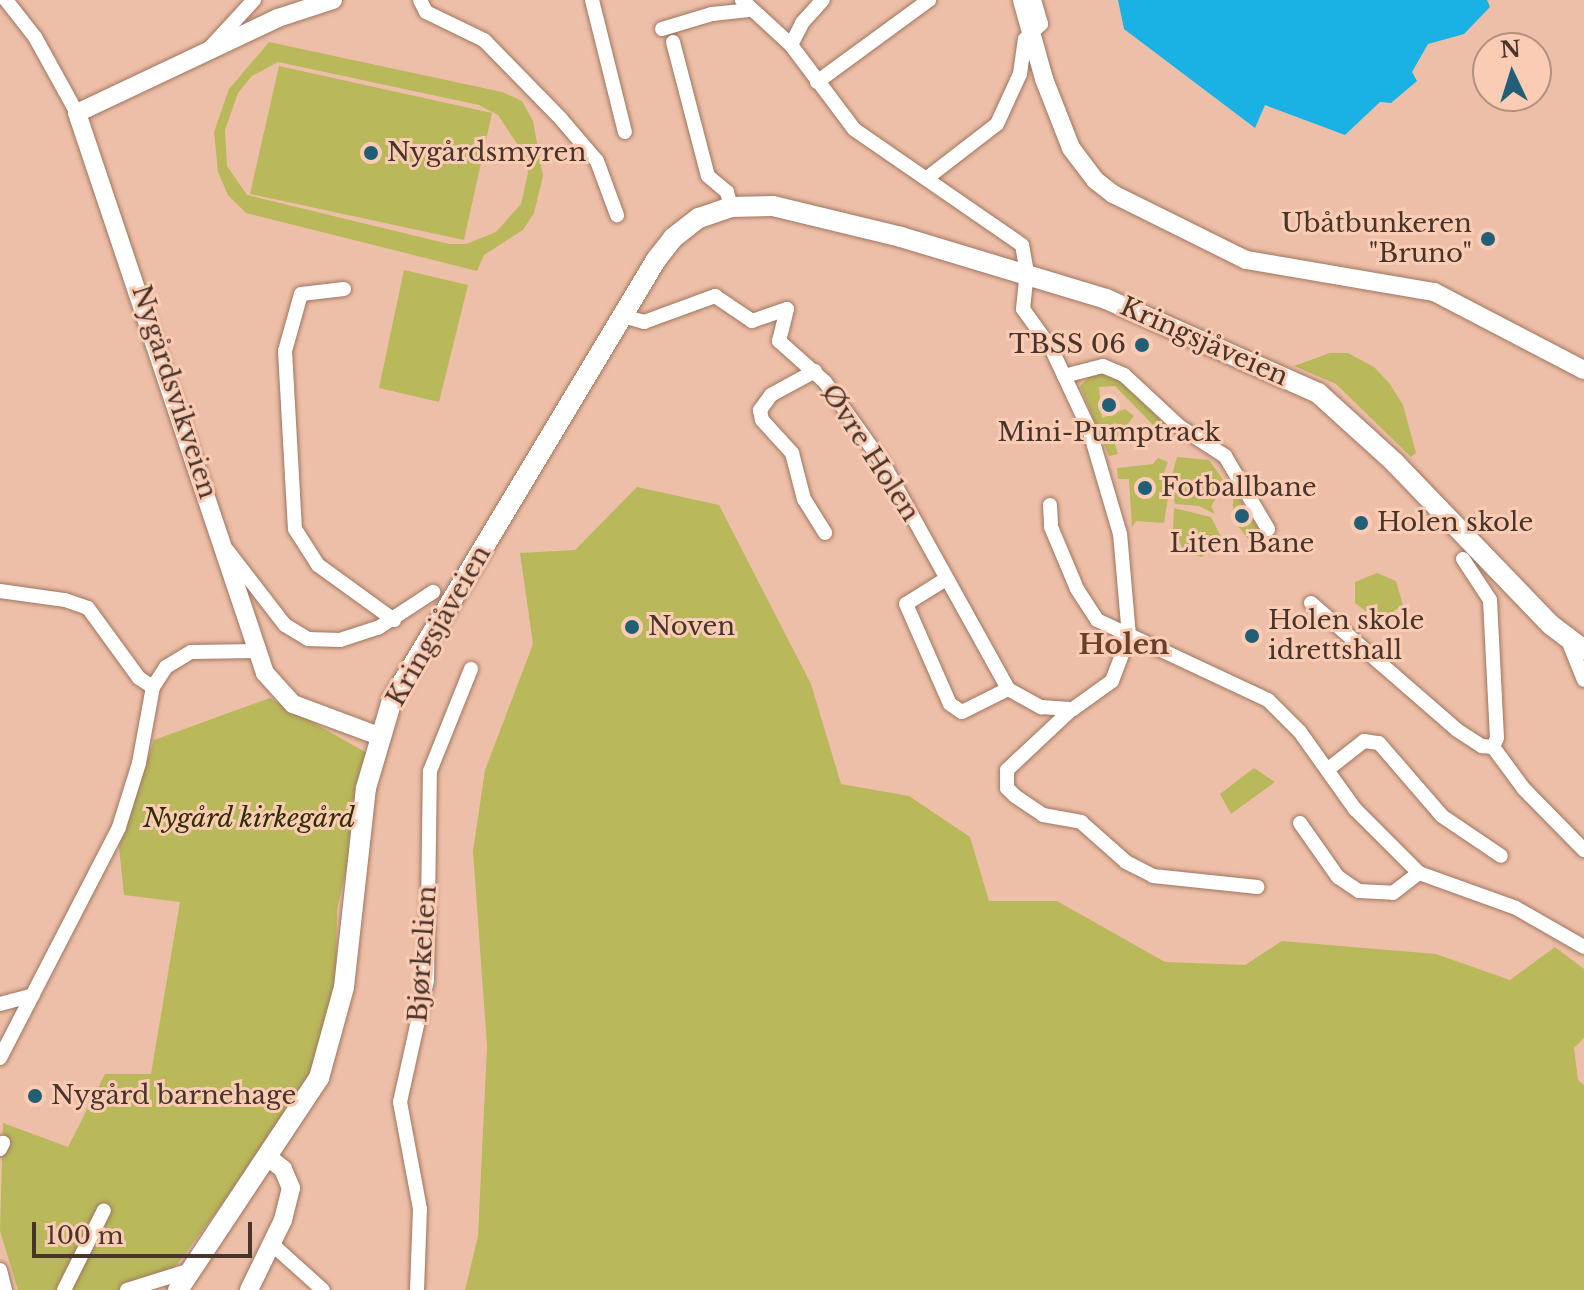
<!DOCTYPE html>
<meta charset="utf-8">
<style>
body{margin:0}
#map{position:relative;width:1584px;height:1290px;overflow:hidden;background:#eebfa8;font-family:"Libre Baskerville",serif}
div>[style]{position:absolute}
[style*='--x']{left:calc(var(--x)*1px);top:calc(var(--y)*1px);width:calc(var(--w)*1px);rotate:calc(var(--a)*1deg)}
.green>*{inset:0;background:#b9b85b}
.water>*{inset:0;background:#1ab2e4}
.roads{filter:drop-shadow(0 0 2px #9f755f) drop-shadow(0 0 2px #9f755f)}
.street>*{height:14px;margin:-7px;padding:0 7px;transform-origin:7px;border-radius:7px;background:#fff}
.secondary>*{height:18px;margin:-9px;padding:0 9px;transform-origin:9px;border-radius:9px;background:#fff}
.primary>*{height:20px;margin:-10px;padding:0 10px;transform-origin:10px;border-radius:10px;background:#fff}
.dots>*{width:22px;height:22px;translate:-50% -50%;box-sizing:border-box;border:4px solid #fbccb4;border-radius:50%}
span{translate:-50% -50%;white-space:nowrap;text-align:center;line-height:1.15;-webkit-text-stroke:6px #fbccb4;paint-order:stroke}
.poi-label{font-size:26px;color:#47342b}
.left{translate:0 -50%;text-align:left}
.right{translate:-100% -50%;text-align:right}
.street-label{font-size:26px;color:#47342b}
.park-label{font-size:26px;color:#302f00;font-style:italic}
.neighbourhood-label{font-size:28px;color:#68412d;font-weight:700}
.north{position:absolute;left:1472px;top:32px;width:80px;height:80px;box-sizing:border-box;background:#fbccb4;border:2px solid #b38f7d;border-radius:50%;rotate:356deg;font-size:22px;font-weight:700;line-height:32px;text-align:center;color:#47342b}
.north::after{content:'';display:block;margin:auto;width:28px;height:36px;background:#225e76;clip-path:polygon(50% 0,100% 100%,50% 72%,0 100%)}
.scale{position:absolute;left:32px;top:1222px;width:220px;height:36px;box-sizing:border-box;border:4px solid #47342b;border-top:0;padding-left:10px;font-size:24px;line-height:28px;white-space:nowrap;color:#47342b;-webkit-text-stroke:6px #fbccb4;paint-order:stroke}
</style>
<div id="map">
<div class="green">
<div style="clip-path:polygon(evenodd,269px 42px,502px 92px,522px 101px,533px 121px,543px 176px,534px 213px,523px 230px,484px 255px,477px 271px,246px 213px,228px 195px,218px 172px,214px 132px,229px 89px,269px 42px,278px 62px,479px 105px,498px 115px,525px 156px,528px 173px,521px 204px,496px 232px,466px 244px,449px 244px,247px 195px,227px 166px,225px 130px,238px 93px,252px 76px,278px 62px)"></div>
<div style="clip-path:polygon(279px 66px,492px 113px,464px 240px,250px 194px)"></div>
<div style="clip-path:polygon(404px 270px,468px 285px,439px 402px,379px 388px)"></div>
<div style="clip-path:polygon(1330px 353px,1348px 353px,1374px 367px,1390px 384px,1403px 405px,1416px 453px,1411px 457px,1336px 384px,1294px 366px)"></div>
<div style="clip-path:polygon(1112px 373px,1171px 430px,1155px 427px,1115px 386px,1099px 387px,1102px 418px,1125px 409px,1134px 416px,1114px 441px,1118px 454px,1109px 456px,1080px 386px,1092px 374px)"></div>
<div style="clip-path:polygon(1177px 457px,1209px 460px,1226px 484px,1211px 506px,1215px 514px,1199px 506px,1175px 504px,1170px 482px)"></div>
<div style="clip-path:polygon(1158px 458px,1168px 462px,1162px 477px,1168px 498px,1164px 523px,1136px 521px,1132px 528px,1129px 479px,1118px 479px,1117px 468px,1153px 464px)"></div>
<div style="clip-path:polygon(637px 487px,719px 505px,811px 684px,841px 784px,909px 796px,970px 837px,989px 901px,1057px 901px,1165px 962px,1245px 965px,1282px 941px,1436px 954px,1510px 980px,1555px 947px,1584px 969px,1584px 1038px,1574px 1048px,1578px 1080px,1584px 1085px,1584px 1290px,465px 1290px,478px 1236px,487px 1046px,473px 851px,485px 770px,533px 644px,520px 553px,575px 550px)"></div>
<div style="clip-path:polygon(1238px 496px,1260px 530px,1249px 540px,1233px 520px,1233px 498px)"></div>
<div style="clip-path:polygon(1174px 508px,1211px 517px,1221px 537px,1216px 550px,1201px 557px,1184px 550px,1173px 531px)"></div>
<div style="clip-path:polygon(1377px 573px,1396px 581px,1403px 605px,1379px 621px,1355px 603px,1355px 582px)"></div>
<div style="clip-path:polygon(270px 698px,372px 756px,337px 910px,336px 986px,311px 1086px,172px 1271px,118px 1290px,18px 1290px,0 1231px,3px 1123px,68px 1147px,105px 1074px,151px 1074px,180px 902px,124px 895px,119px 847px,154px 740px)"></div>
<div style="clip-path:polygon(1254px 768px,1275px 782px,1231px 814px,1220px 794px)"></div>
</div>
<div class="water">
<div style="clip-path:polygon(1118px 0,1487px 0,1490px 7px,1464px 34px,1428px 44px,1412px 72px,1417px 81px,1391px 103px,1380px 102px,1345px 135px,1265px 105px,1255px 128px,1124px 29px)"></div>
</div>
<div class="roads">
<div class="street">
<div style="--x:6;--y:0;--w:47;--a:51.9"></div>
<div style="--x:35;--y:37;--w:87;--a:61.1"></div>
<div style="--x:420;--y:0;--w:13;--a:63"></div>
<div style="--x:426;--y:12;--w:64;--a:25.8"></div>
<div style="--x:484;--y:40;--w:110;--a:45.7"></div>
<div style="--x:561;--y:119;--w:55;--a:49.4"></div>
<div style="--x:597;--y:161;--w:58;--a:69.7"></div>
<div style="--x:592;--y:0;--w:136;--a:76"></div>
<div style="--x:662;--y:29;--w:52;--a:-16.7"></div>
<div style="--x:712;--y:14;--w:37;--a:-6"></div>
<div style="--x:673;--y:42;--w:138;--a:75.4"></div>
<div style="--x:708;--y:176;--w:25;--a:40"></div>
<div style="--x:727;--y:192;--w:16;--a:75"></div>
<div style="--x:791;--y:45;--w:25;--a:-63"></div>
<div style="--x:802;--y:23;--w:31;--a:-48"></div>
<div style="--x:206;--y:52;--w:71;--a:-47.3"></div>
<div style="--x:817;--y:82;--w:139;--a:-36.2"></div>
<div style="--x:927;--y:178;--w:88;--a:-37.6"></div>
<div style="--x:997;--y:124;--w:55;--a:-65.3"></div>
<div style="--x:1020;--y:74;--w:35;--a:-82"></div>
<div style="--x:1025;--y:39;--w:22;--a:-43"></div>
<div style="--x:1041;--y:24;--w:25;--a:-106"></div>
<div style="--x:344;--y:289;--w:43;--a:173.4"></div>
<div style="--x:301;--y:294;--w:59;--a:105.7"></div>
<div style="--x:285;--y:351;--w:178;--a:86.8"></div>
<div style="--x:295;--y:529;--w:43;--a:57.4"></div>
<div style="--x:318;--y:565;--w:94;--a:35.9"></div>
<div style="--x:623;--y:316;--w:22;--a:16"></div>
<div style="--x:644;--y:322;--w:76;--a:-20.1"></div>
<div style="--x:715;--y:296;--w:45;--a:34"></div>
<div style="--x:752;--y:321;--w:37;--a:-19"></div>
<div style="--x:787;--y:309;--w:33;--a:104"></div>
<div style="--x:779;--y:341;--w:62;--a:41.7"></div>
<div style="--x:825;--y:382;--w:102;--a:54.6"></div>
<div style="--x:884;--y:465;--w:256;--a:61"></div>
<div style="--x:1008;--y:689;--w:38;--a:29"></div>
<div style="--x:1041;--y:707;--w:32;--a:4"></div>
<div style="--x:1073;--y:709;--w:48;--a:-35.7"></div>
<div style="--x:1112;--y:681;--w:48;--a:-69.3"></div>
<div style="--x:1129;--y:636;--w:102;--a:-95"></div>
<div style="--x:1120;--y:534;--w:109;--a:-106.4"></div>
<div style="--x:1089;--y:429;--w:89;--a:-115.1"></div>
<div style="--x:1051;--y:348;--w:48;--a:-125.7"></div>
<div style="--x:1023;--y:309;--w:36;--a:-84"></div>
<div style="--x:1027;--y:273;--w:28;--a:-100"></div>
<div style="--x:1022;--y:245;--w:204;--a:-145.4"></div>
<div style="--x:854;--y:129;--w:105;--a:-126.9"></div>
<div style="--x:791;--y:45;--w:67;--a:-137.4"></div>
<div style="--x:815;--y:371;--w:50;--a:151.4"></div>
<div style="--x:771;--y:395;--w:19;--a:126"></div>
<div style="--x:760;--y:410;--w:10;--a:79"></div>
<div style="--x:762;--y:420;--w:45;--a:47.7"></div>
<div style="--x:792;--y:453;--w:48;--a:75.4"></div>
<div style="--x:804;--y:499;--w:40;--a:58"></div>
<div style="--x:1064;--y:376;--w:40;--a:-14.4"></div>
<div style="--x:1103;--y:366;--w:23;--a:23"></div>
<div style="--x:1124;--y:375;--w:76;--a:42.9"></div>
<div style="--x:1180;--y:427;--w:54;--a:32.8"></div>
<div style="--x:1225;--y:456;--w:85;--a:59.5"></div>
<div style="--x:1050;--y:505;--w:22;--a:87"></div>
<div style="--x:1051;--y:527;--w:67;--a:67.2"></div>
<div style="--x:1077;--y:589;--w:37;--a:57"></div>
<div style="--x:1097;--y:620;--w:189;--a:25.1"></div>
<div style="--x:1268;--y:700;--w:45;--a:45"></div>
<div style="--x:1300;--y:732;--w:95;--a:54.5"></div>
<div style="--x:1355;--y:809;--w:91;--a:45"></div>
<div style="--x:1419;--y:873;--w:103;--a:19.8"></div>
<div style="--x:1516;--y:908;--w:78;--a:29.8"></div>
<div style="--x:227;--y:550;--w:95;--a:52.3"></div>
<div style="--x:285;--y:625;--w:27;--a:31"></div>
<div style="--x:308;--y:639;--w:32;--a:2"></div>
<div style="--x:340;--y:640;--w:40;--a:-18"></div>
<div style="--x:378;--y:628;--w:66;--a:-33.2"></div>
<div style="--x:1463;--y:559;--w:49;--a:56.6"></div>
<div style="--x:1490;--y:600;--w:138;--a:87.1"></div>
<div style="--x:1497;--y:738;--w:10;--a:114"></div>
<div style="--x:946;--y:579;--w:47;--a:148"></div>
<div style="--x:906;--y:604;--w:109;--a:66.3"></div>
<div style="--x:950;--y:704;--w:14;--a:34"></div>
<div style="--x:962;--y:712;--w:51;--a:-26.6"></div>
<div style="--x:0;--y:591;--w:66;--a:7.9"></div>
<div style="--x:65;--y:600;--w:24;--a:19"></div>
<div style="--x:88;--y:608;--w:87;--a:53.9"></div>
<div style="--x:139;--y:678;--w:17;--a:33"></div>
<div style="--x:1311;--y:603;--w:194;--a:41"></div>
<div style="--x:1457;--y:730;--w:30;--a:33"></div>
<div style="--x:1482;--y:746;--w:11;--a:5"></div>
<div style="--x:1493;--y:747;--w:52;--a:53.6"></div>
<div style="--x:1524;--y:789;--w:86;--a:45.5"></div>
<div style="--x:1567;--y:638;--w:45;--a:68"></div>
<div style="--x:1072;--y:709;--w:89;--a:136.8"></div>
<div style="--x:1007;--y:770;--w:18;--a:90"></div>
<div style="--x:1007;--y:788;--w:11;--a:45"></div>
<div style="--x:1015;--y:796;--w:34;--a:34"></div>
<div style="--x:1043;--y:815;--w:39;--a:10"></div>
<div style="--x:1081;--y:822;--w:60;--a:41.6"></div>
<div style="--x:1126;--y:862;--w:30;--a:27"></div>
<div style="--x:1153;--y:876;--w:105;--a:6"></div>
<div style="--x:1327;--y:770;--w:47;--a:-38.1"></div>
<div style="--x:1364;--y:741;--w:15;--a:8"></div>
<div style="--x:1379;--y:743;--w:96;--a:49.2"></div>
<div style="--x:1442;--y:816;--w:71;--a:34.1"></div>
<div style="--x:1300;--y:823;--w:66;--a:54.9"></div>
<div style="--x:1338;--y:877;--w:25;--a:34"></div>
<div style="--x:1359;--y:891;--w:34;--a:3"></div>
<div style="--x:1393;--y:893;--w:33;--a:-38"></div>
<div style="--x:0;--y:1004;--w:34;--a:-15"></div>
<div style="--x:0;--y:1058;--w:260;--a:-62.7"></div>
<div style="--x:119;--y:827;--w:67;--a:-72.6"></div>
<div style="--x:139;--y:763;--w:77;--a:-79.6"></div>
<div style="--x:153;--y:687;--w:24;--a:-57"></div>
<div style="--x:166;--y:667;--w:29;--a:-31"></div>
<div style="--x:191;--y:652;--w:66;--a:-0.9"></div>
<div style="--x:0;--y:1149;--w:7;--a:-63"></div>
<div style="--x:273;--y:1245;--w:67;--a:42"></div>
<div style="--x:0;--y:1270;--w:21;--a:76"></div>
<div style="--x:64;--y:1290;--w:89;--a:-63.4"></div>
<div style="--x:127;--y:1290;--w:67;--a:-17.4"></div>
<div style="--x:417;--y:1290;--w:81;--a:-87.9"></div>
<div style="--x:420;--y:1209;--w:109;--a:-100.6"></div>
<div style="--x:400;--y:1102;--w:125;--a:-77.5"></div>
<div style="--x:427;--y:980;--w:209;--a:-89.2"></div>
<div style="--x:430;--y:771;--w:110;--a:-68.1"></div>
</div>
<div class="secondary">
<div style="--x:333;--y:0;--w:58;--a:161.9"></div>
<div style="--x:278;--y:18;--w:222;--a:154.7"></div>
<div style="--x:77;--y:113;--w:591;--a:71.44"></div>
<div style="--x:265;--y:673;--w:42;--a:47.9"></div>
<div style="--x:293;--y:704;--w:92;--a:20.4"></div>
<div style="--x:1022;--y:0;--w:82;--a:74.4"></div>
<div style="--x:1044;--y:79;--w:74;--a:68.6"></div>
<div style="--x:1071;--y:148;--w:40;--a:53"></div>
<div style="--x:1095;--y:180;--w:23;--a:38"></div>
<div style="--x:1113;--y:194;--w:148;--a:26.4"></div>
<div style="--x:1246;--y:260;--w:191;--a:9.7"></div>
<div style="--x:1434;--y:292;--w:169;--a:27.5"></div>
<div style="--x:249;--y:1290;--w:78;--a:-64.1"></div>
<div style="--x:283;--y:1220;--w:33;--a:-76"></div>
<div style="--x:291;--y:1188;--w:21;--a:-113"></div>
<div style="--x:283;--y:1169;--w:18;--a:-142"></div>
</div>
<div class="primary">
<div style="--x:178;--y:1290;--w:255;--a:-56.4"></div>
<div style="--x:319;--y:1078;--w:94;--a:-74.6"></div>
<div style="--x:344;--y:987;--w:200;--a:-83.7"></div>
<div style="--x:366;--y:788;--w:92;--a:-73.5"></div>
<div style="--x:392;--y:700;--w:513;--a:-59.04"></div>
<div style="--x:656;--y:260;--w:28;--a:-52"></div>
<div style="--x:673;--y:238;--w:33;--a:-38"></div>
<div style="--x:699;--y:218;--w:34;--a:-19"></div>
<div style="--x:731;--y:207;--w:42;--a:-1.4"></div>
<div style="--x:773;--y:206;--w:132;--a:13.6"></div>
<div style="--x:901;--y:237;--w:214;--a:16.8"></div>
<div style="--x:1106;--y:299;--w:232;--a:23.9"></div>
<div style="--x:1318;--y:393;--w:103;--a:42.2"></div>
<div style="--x:1394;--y:462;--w:226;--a:46.1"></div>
<div style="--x:1551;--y:625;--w:41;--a:37.1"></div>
</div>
</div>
<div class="dots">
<div style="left:371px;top:153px;background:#225e76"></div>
<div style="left:1488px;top:239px;background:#225e76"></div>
<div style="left:1142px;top:345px;background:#225e76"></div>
<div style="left:1109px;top:405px;background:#225e76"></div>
<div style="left:1145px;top:488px;background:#225e76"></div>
<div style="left:1242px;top:516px;background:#225e76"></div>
<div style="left:1361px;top:523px;background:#225e76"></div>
<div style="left:632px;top:627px;background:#225e76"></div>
<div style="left:1252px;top:636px;background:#225e76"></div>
<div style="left:35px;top:1096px;background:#225e76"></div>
</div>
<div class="poi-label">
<span class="left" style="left:387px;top:153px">Nygårdsmyren</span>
<span class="right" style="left:1472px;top:239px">Ubåtbunkeren<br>"Bruno"</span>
<span class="right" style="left:1126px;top:345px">TBSS 06</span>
<span style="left:1109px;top:433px">Mini-Pumptrack</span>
<span class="left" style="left:1161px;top:488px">Fotballbane</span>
<span class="left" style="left:1377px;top:523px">Holen skole</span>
<span style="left:1242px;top:544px">Liten Bane</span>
<span class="left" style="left:1268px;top:636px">Holen skole<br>idrettshall</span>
<span class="left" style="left:648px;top:627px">Noven</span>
<span class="left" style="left:51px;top:1096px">Nygård barnehage</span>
</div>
<div class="street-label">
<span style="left:1204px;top:342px;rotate:24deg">Kringsjåveien</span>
<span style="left:174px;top:392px;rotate:72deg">Nygårdsvikveien</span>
<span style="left:870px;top:453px;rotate:57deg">Øvre Holen</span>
<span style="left:439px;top:626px;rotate:-60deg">Kringsjåveien</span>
<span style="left:423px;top:954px;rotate:-86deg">Bjørkelien</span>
</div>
<div class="park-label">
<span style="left:249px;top:819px">Nygård kirkegård</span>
</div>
<div class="neighbourhood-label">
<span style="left:1124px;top:645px">Holen</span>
</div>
<div class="north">N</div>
<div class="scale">100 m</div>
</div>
